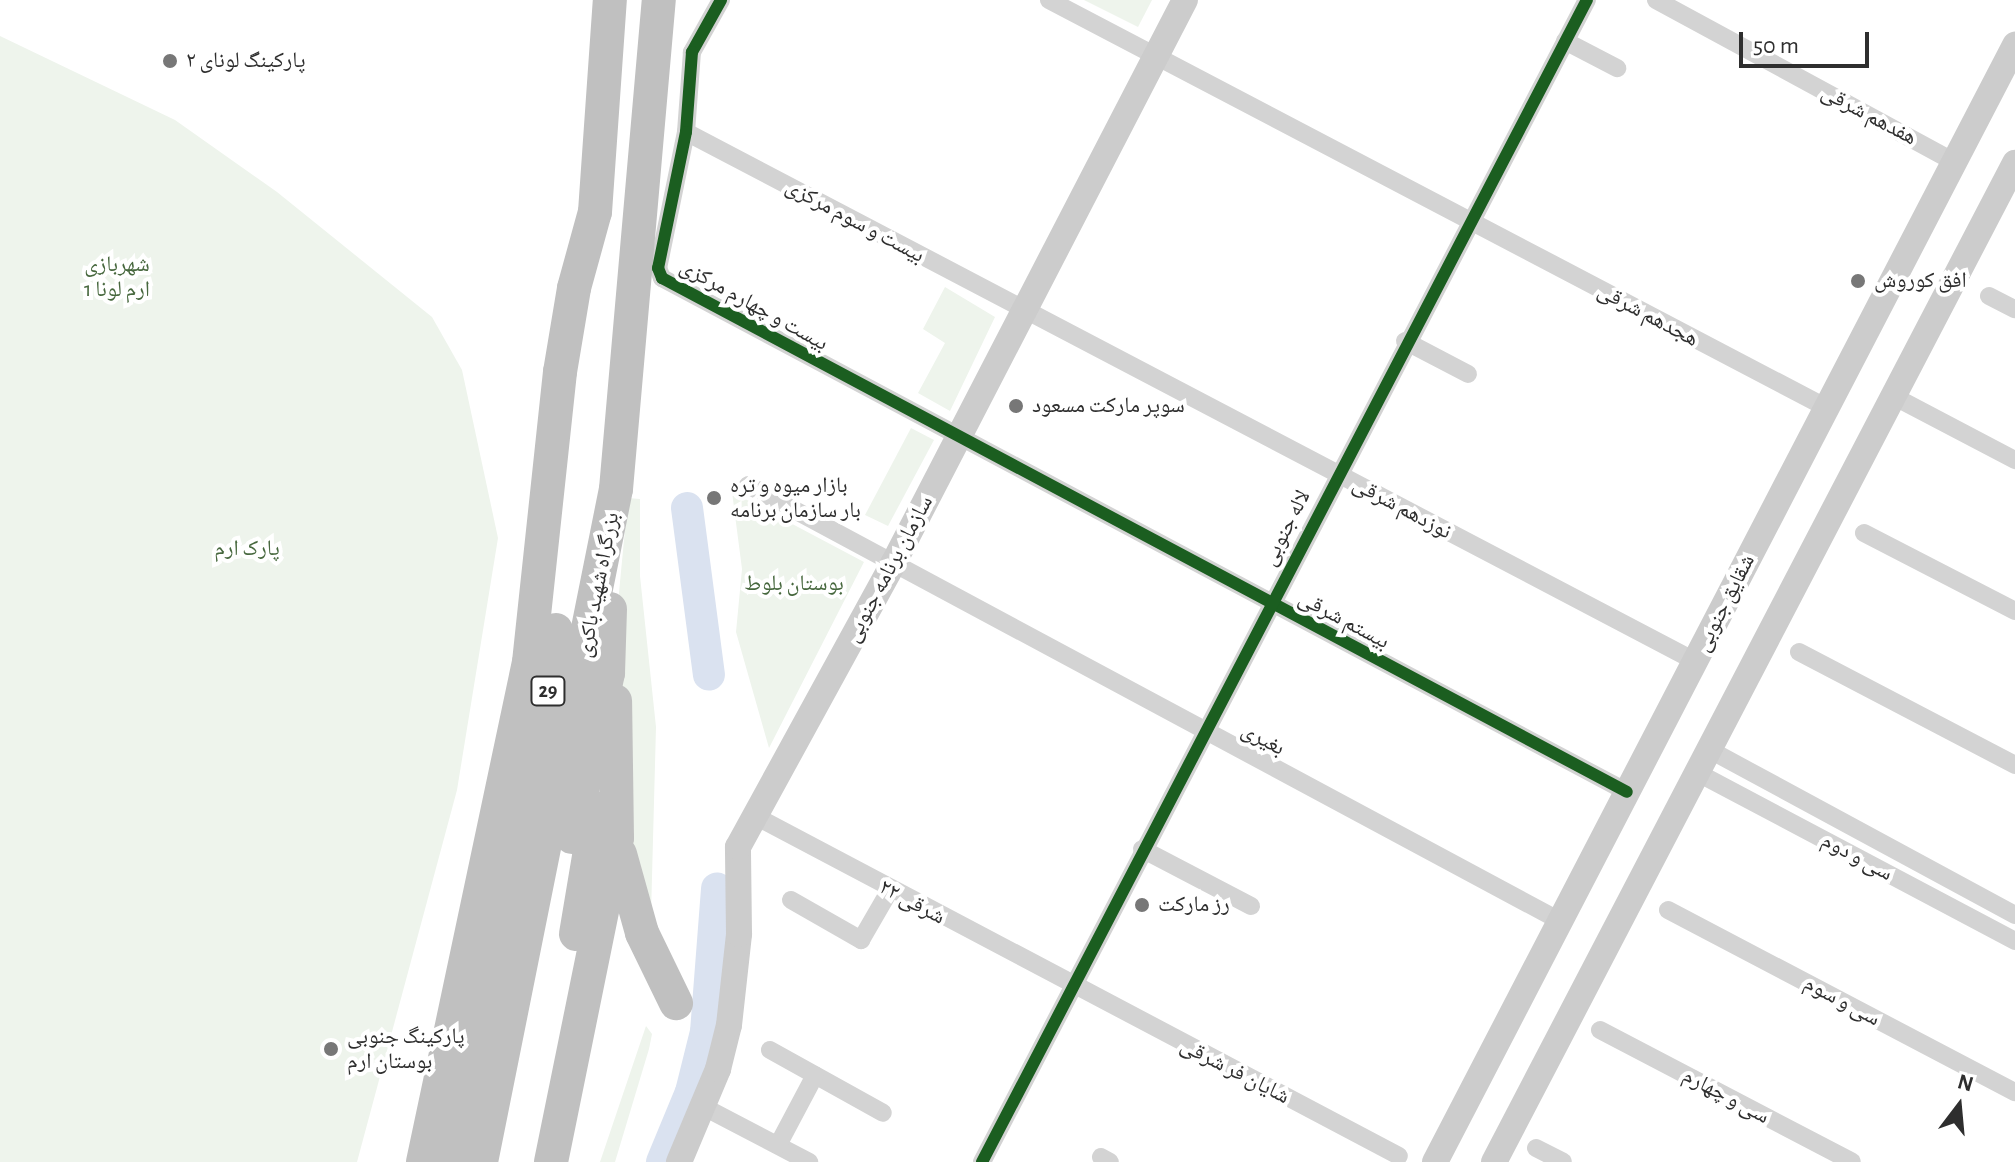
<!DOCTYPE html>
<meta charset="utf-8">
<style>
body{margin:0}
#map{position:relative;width:2015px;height:1162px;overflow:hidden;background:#fff;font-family:"Alegreya Sans","Noto Naskh Arabic",sans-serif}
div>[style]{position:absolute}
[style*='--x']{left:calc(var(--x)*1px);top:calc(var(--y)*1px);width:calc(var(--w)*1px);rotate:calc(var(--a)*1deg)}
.green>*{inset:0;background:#eef4ec}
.river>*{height:32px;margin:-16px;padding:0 16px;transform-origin:16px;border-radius:16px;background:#dae2f0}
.street>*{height:18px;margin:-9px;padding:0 9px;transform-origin:9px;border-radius:9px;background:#d3d3d3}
.secondary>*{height:26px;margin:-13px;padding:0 13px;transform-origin:13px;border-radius:13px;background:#ccc}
.highway>*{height:34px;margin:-17px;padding:0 17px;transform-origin:17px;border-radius:17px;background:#c0c0c0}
.cycleway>*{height:12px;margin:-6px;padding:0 6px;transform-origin:6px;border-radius:6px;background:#1b5e20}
.dots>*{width:22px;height:22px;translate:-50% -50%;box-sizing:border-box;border:4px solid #fff;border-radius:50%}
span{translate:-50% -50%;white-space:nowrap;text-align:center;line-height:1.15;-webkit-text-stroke:8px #fff;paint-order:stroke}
.shield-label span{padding:2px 6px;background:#fff;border:2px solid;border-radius:6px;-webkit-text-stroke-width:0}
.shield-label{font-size:20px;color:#2e2e2e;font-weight:700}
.poi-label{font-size:22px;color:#2e2e2e}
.left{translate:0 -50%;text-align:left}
.street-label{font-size:22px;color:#2e2e2e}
.park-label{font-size:22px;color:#47683e}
.north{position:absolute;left:1919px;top:1066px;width:80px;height:80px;-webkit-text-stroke:6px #fff;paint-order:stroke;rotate:16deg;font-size:22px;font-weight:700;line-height:32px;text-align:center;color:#2e2e2e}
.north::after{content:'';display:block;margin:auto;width:28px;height:36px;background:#2e2e2e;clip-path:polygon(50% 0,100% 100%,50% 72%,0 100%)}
.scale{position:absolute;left:1739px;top:32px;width:130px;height:36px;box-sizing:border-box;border:4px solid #2e2e2e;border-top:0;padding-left:10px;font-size:24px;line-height:28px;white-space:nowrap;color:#2e2e2e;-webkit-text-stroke:6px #fff;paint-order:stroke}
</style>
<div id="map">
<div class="green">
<div style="clip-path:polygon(1084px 0,1152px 0,1138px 27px)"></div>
<div style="clip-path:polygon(0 36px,175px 120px,277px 192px,432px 317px,462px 370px,498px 538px,457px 790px,357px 1162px,0 1162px)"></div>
<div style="clip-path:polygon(945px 287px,995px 317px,950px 411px,918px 393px,945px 343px,923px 329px)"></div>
<div style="clip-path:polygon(911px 428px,934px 440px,888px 526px,865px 515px)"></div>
<div style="clip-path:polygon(732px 492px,864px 562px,769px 748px,736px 632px,742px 569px)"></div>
<div style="clip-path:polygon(628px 498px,640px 499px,640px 576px,656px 727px,651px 915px,637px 905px,616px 624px)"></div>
<div style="clip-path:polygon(646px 1026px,652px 1034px,649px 1049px,615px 1162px,600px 1162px)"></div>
</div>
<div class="river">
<div style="--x:687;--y:508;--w:168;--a:82.5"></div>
<div style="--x:662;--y:1162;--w:76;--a:-67.5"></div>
<div style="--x:691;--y:1092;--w:62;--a:-76"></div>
<div style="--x:706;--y:1032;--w:144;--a:-85.6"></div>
</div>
<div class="street">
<div style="--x:721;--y:0;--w:60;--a:119.1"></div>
<div style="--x:692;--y:52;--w:80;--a:94.3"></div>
<div style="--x:686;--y:132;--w:139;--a:101.6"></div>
<div style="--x:658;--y:268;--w:11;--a:68"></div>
<div style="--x:662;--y:278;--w:1093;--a:28.04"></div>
<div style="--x:1049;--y:0;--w:878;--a:27.67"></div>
<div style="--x:1656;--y:0;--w:339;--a:28.5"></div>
<div style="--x:1565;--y:41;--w:59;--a:27.4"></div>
<div style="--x:686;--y:132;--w:1139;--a:27.67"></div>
<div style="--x:1989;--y:296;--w:29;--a:27"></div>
<div style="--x:1405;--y:341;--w:71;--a:27.6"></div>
<div style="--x:1893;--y:396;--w:138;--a:27.7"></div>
<div style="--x:748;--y:485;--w:922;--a:28.23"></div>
<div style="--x:1864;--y:533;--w:170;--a:27.3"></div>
<div style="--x:1799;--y:652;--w:244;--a:27.6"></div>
<div style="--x:1710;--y:750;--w:347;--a:28.4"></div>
<div style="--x:1698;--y:773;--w:359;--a:27.9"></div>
<div style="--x:755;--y:816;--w:728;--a:27.83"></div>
<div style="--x:1142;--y:849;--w:123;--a:27.6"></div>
<div style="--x:791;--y:900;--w:81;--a:29.7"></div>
<div style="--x:861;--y:940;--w:58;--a:-59.9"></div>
<div style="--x:1668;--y:910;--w:392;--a:27.7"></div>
<div style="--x:1600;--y:1030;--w:284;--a:27.6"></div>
<div style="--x:770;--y:1050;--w:129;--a:29.1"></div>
<div style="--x:702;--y:1106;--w:121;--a:27.6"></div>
<div style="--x:778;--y:1145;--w:79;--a:-62.1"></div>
<div style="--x:1536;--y:1148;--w:30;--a:27"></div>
<div style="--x:1101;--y:1157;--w:10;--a:29"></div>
<div style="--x:982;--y:1162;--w:1310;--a:-62.5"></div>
</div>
<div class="secondary">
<div style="--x:679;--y:1162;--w:101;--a:-67.2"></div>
<div style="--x:718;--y:1069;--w:45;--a:-76"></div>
<div style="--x:729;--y:1025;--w:92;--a:-83.7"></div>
<div style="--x:739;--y:934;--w:87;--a:-90.7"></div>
<div style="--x:738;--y:847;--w:323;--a:-61.3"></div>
<div style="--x:893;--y:564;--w:635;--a:-62.63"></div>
<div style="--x:1435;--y:1162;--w:1259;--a:-62.56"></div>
<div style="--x:1494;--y:1162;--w:1127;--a:-62.46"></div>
</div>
<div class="highway">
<div style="--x:572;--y:837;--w:168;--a:-77.6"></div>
<div style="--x:608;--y:673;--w:64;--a:-88.2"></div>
<div style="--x:620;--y:854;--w:82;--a:74.4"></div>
<div style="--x:642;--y:933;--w:78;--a:64.1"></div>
<div style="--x:576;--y:934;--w:127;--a:-80.5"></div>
<div style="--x:423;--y:1162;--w:511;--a:-78.03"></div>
<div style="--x:529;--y:662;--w:292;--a:-83.9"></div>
<div style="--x:560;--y:372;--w:85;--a:-80.5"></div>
<div style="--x:574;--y:288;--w:79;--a:-74.6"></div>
<div style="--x:595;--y:212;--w:213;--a:-86"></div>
<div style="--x:450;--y:1162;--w:291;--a:-76.7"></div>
<div style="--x:517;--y:879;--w:252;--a:-81.1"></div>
<div style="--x:481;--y:1162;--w:686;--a:-78.66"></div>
<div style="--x:616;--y:489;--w:491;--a:-85"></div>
<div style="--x:551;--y:1162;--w:331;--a:-78.5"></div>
<div style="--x:617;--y:838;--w:137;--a:-90.8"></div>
</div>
<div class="cycleway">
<div style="--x:721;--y:0;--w:60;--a:119.1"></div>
<div style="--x:692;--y:52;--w:80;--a:94.3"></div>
<div style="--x:686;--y:132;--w:139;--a:101.6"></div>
<div style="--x:658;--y:268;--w:11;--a:68"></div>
<div style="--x:662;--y:278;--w:1093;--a:28.04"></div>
<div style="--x:982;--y:1162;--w:1310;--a:-62.5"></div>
</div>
<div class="dots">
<div style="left:170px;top:61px;background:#777"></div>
<div style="left:1858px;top:281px;background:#777"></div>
<div style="left:1016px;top:406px;background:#777"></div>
<div style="left:714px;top:498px;background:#777"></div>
<div style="left:1142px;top:905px;background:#777"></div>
<div style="left:331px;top:1049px;background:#777"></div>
</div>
<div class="shield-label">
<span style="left:548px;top:691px">29</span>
</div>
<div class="poi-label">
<span class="left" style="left:186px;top:61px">پارکینگ لونای ۲</span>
<span class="left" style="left:1874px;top:281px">افق کوروش</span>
<span class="left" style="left:1032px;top:406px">سوپر مارکت مسعود</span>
<span class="left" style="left:730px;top:498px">بازار میوه و تره<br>بار سازمان برنامه</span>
<span class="left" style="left:1158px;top:905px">رز مارکت</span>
<span class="left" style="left:347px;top:1049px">پارکینگ جنوبی<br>بوستان ارم</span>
</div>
<div class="street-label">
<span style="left:1869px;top:115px;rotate:28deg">هفدهم شرقی</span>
<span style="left:855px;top:221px;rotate:28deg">بیست و سوم مرکزی</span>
<span style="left:754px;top:305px;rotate:29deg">بیست و چهارم مرکزی</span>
<span style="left:1648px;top:315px;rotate:28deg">هجدهم شرقی</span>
<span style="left:1402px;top:508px;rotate:28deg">نوزدهم شرقی</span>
<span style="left:1286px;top:528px;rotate:-63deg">لاله جنوبی</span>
<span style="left:889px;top:569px;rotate:-62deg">سازمان برنامه جنوبی</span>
<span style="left:598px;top:585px;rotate:-79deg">بزرگراه شهید باکری</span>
<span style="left:1725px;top:603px;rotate:-63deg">شقایق جنوبی</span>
<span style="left:1344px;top:620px;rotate:28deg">بیستم شرقی</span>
<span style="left:1263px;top:739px;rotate:28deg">بغیری</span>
<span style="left:1857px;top:857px;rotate:28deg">سی و دوم</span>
<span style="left:912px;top:902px;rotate:28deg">۲۲ شرقی</span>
<span style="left:1842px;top:1001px;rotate:28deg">سی و سوم</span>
<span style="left:1235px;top:1071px;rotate:27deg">شایان فر شرقی</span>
<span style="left:1726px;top:1096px;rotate:28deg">سی و چهارم</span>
</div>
<div class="park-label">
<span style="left:117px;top:277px">شهربازی<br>ارم لونا 1</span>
<span style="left:247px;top:549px">پارک ارم</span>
<span style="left:794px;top:584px">بوستان بلوط</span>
</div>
<div class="north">N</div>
<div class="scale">50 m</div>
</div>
